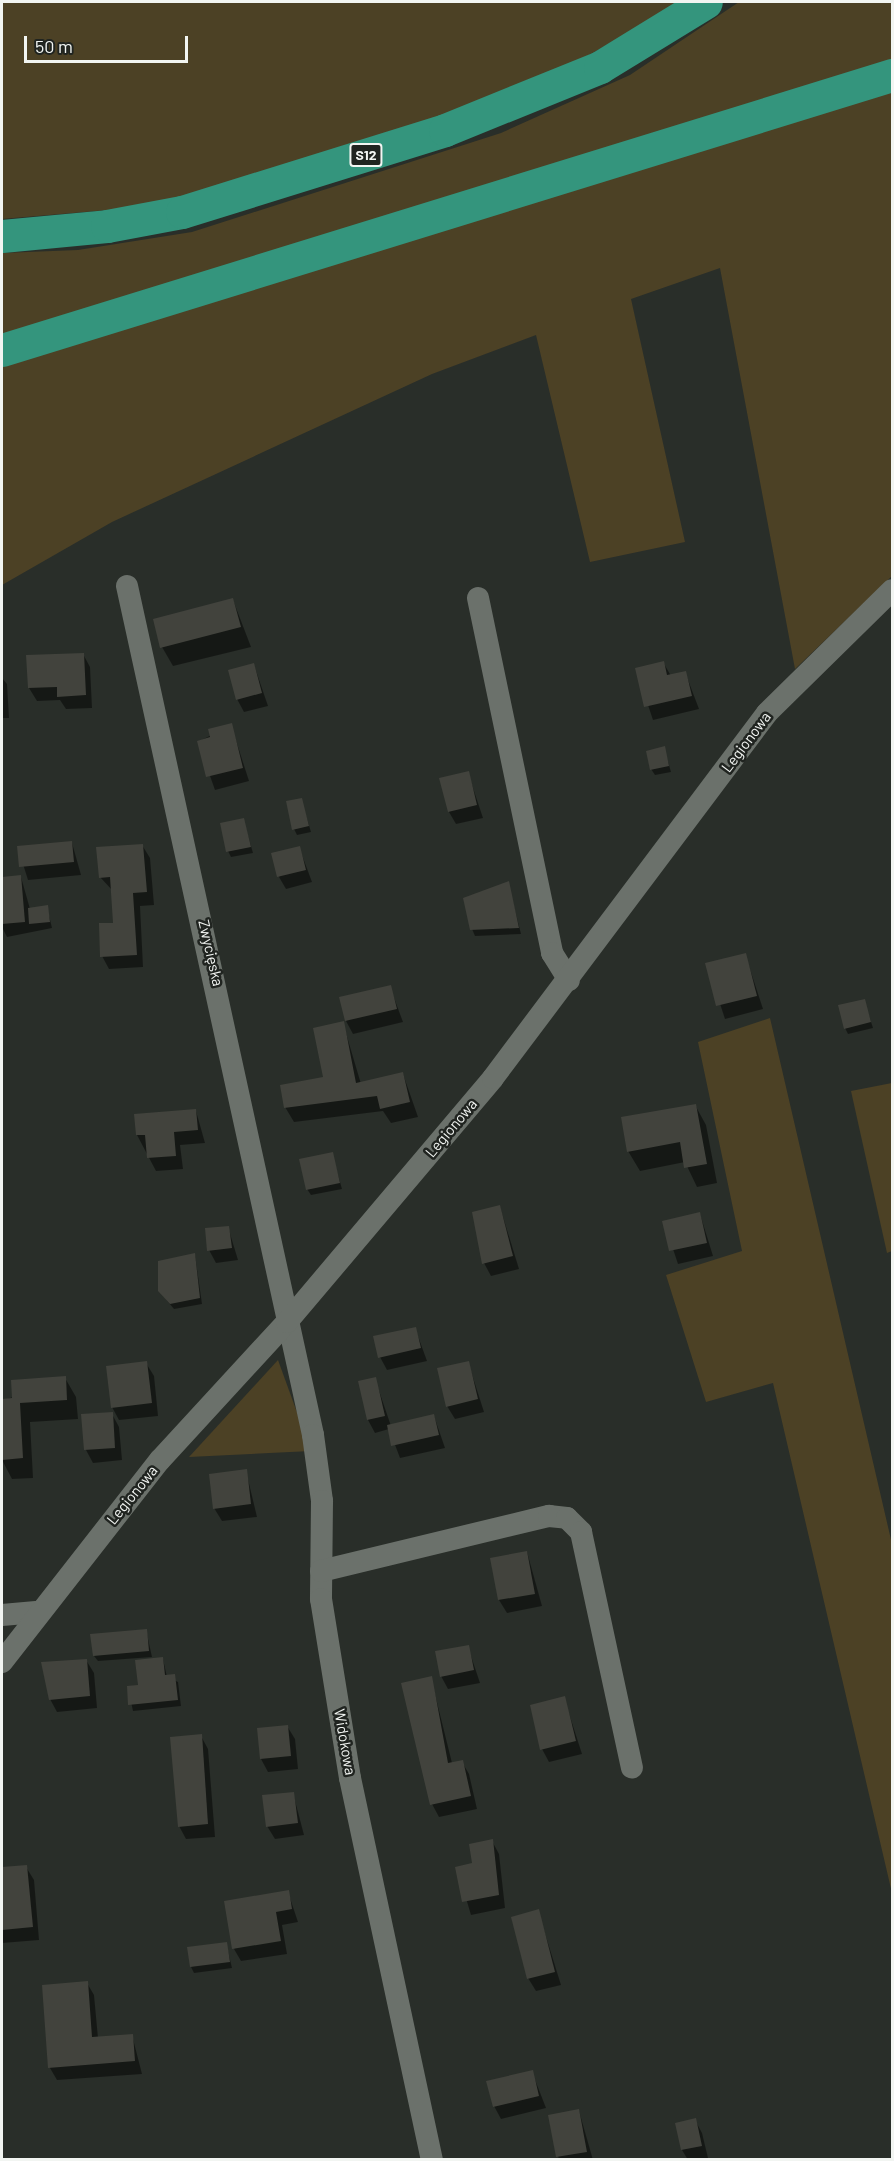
<!DOCTYPE html>
<meta charset="utf-8">
<style>
body{margin:0}
#map{position:relative;width:894px;height:2161px;overflow:hidden;background:#292e29;font-family:Barlow,sans-serif}
div>[style]{position:absolute}
[style*='--x']{left:calc(var(--x)*1px);top:calc(var(--y)*1px);width:calc(var(--w)*1px);rotate:calc(var(--a)*1deg)}
.green>*{inset:0;background:#4c4125}
.shadow>*{inset:0;background:#0007}
.building>*{inset:0;background:#42433d}
.minor>*{height:22px;margin:-11px;padding:0 11px;transform-origin:11px;border-radius:11px;background:#6b716b}
.highway>*{height:33px;margin:-16.5px;padding:0 16.5px;transform-origin:16.5px;border-radius:16.5px;background:#34957d}
span{translate:-50% -50%;white-space:nowrap;text-align:center;line-height:1.15;-webkit-text-stroke:5px #202420;paint-order:stroke}
.shield-label span{padding:2px 4px;background:#202420;border:2px solid;border-radius:4px;-webkit-text-stroke-width:0}
.shield-label{font-size:14px;color:#f2f5f2;font-weight:700}
.street-label{font-size:15px;color:#f2f5f2}
.frame{position:absolute;inset:0;border:3px solid #f2f5f2;pointer-events:none}
.scale{position:absolute;left:24px;top:36px;width:164px;height:27px;box-sizing:border-box;border:3px solid #f2f5f2;border-top:0;padding-left:8px;font-size:18px;line-height:21px;white-space:nowrap;color:#f2f5f2;-webkit-text-stroke:4px #202420;paint-order:stroke}
</style>
<div id="map">
<div class="green">
<div style="clip-path:polygon(2px 2px,682px 2px,575px 63px,456px 111px,185px 196px,132px 208px,2px 219px)"></div>
<div style="clip-path:polygon(739px 2px,892px 2px,892px 64px,2px 340px,2px 253px,78px 250px,192px 232px,501px 133px,630px 75px)"></div>
<div style="clip-path:polygon(892px 90px,892px 576px,795px 669px,720px 268px,631px 299px,685px 542px,590px 562px,536px 335px,432px 374px,112px 522px,2px 585px,2px 366px)"></div>
<div style="clip-path:polygon(770px 1018px,892px 1544px,892px 1893px,773px 1383px,706px 1402px,666px 1275px,742px 1251px,698px 1042px)"></div>
<div style="clip-path:polygon(892px 1083px,892px 1251px,887px 1253px,851px 1091px)"></div>
<div style="clip-path:polygon(278px 1360px,311px 1451px,189px 1457px)"></div>
</div>
<div class="shadow">
<div style="clip-path:polygon(233px 600px,251px 647px,173px 666px,162px 647px)"></div>
<div style="clip-path:polygon(83px 654px,90px 667px,92px 708px,66px 709px,60px 700px,37px 701px,29px 688px)"></div>
<div style="clip-path:polygon(663px 662px,671px 676px,685px 672px,699px 709px,653px 720px,636px 669px)"></div>
<div style="clip-path:polygon(254px 665px,268px 706px,244px 712px,237px 699px)"></div>
<div style="clip-path:polygon(2px 678px,7px 684px,9px 718px,2px 718px)"></div>
<div style="clip-path:polygon(231px 725px,249px 781px,215px 790px,198px 742px)"></div>
<div style="clip-path:polygon(664px 748px,671px 772px,655px 775px,651px 769px)"></div>
<div style="clip-path:polygon(468px 773px,483px 818px,456px 824px,449px 812px)"></div>
<div style="clip-path:polygon(301px 799px,311px 832px,297px 835px,294px 829px)"></div>
<div style="clip-path:polygon(243px 819px,253px 853px,231px 857px,228px 851px)"></div>
<div style="clip-path:polygon(72px 843px,81px 875px,28px 880px,18px 848px)"></div>
<div style="clip-path:polygon(142px 845px,150px 858px,154px 905px,140px 906px,143px 967px,109px 969px,102px 956px,115px 924px,112px 890px,100px 877px)"></div>
<div style="clip-path:polygon(299px 847px,312px 882px,286px 889px,279px 877px)"></div>
<div style="clip-path:polygon(21px 877px,30px 909px,47px 907px,52px 928px,7px 937px,2px 927px,2px 878px)"></div>
<div style="clip-path:polygon(508px 883px,521px 934px,475px 936px,472px 929px)"></div>
<div style="clip-path:polygon(745px 954px,763px 1009px,725px 1019px,707px 964px)"></div>
<div style="clip-path:polygon(390px 987px,403px 1022px,353px 1034px,346px 1021px)"></div>
<div style="clip-path:polygon(864px 1000px,873px 1028px,848px 1034px,845px 1028px)"></div>
<div style="clip-path:polygon(343px 1023px,361px 1084px,403px 1074px,418px 1117px,391px 1123px,383px 1111px,294px 1122px,285px 1107px,324px 1079px)"></div>
<div style="clip-path:polygon(695px 1105px,706px 1125px,717px 1183px,697px 1187px,685px 1162px,640px 1171px,628px 1151px)"></div>
<div style="clip-path:polygon(196px 1111px,205px 1143px,180px 1145px,183px 1169px,156px 1171px,137px 1135px)"></div>
<div style="clip-path:polygon(332px 1154px,342px 1189px,311px 1195px,307px 1189px)"></div>
<div style="clip-path:polygon(500px 1207px,519px 1269px,491px 1276px,484px 1263px)"></div>
<div style="clip-path:polygon(700px 1214px,713px 1256px,678px 1264px,664px 1222px)"></div>
<div style="clip-path:polygon(228px 1227px,238px 1260px,216px 1263px,209px 1250px)"></div>
<div style="clip-path:polygon(195px 1255px,202px 1304px,174px 1309px,159px 1291px)"></div>
<div style="clip-path:polygon(415px 1328px,427px 1361px,387px 1370px,380px 1357px)"></div>
<div style="clip-path:polygon(468px 1362px,484px 1412px,455px 1419px,447px 1406px)"></div>
<div style="clip-path:polygon(146px 1363px,154px 1376px,158px 1416px,119px 1420px,112px 1407px)"></div>
<div style="clip-path:polygon(65px 1378px,76px 1397px,78px 1419px,30px 1422px,33px 1478px,12px 1479px,2px 1460px,2px 1401px)"></div>
<div style="clip-path:polygon(375px 1379px,391px 1426px,434px 1416px,445px 1448px,400px 1458px,389px 1429px,375px 1433px,368px 1420px,360px 1383px)"></div>
<div style="clip-path:polygon(112px 1414px,119px 1427px,122px 1460px,93px 1463px,86px 1450px,83px 1416px)"></div>
<div style="clip-path:polygon(246px 1471px,257px 1517px,222px 1521px,214px 1508px)"></div>
<div style="clip-path:polygon(527px 1552px,542px 1606px,507px 1613px,499px 1600px)"></div>
<div style="clip-path:polygon(146px 1630px,152px 1657px,98px 1661px,94px 1656px)"></div>
<div style="clip-path:polygon(468px 1647px,480px 1683px,448px 1689px,441px 1676px)"></div>
<div style="clip-path:polygon(163px 1659px,167px 1677px,178px 1682px,181px 1706px,133px 1711px,128px 1688px,139px 1687px)"></div>
<div style="clip-path:polygon(86px 1660px,94px 1673px,97px 1708px,57px 1712px,50px 1699px)"></div>
<div style="clip-path:polygon(431px 1678px,452px 1763px,462px 1762px,469px 1774px,477px 1809px,439px 1817px,432px 1804px)"></div>
<div style="clip-path:polygon(564px 1698px,582px 1754px,549px 1762px,542px 1749px)"></div>
<div style="clip-path:polygon(287px 1726px,295px 1739px,298px 1769px,268px 1772px,261px 1759px)"></div>
<div style="clip-path:polygon(201px 1736px,208px 1749px,215px 1837px,186px 1839px,179px 1826px)"></div>
<div style="clip-path:polygon(293px 1793px,304px 1835px,275px 1839px,267px 1826px)"></div>
<div style="clip-path:polygon(492px 1841px,499px 1854px,505px 1908px,471px 1915px,457px 1868px,474px 1864px)"></div>
<div style="clip-path:polygon(26px 1867px,34px 1880px,39px 1940px,2px 1943px,2px 1869px)"></div>
<div style="clip-path:polygon(288px 1892px,298px 1922px,282px 1925px,287px 1954px,241px 1961px,234px 1949px)"></div>
<div style="clip-path:polygon(538px 1911px,561px 1985px,536px 1991px,528px 1978px)"></div>
<div style="clip-path:polygon(226px 1943px,232px 1968px,194px 1973px,191px 1967px)"></div>
<div style="clip-path:polygon(87px 1983px,94px 1995px,98px 2038px,132px 2035px,142px 2074px,57px 2080px,50px 2068px)"></div>
<div style="clip-path:polygon(532px 2072px,546px 2108px,501px 2119px,494px 2106px)"></div>
<div style="clip-path:polygon(579px 2111px,593px 2160px,559px 2160px,550px 2116px)"></div>
<div style="clip-path:polygon(695px 2120px,702px 2133px,708px 2158px,688px 2160px,682px 2150px)"></div>
</div>
<div class="building">
<div style="clip-path:polygon(233px 598px,241px 627px,160px 648px,153px 619px)"></div>
<div style="clip-path:polygon(84px 653px,86px 695px,57px 697px,57px 687px,28px 688px,26px 655px)"></div>
<div style="clip-path:polygon(664px 661px,667px 675px,686px 671px,692px 696px,644px 707px,635px 668px)"></div>
<div style="clip-path:polygon(254px 663px,262px 693px,236px 700px,228px 670px)"></div>
<div style="clip-path:polygon(232px 723px,243px 768px,206px 777px,197px 741px,210px 737px,208px 729px)"></div>
<div style="clip-path:polygon(665px 746px,669px 766px,650px 770px,646px 751px)"></div>
<div style="clip-path:polygon(469px 771px,477px 805px,448px 812px,439px 778px)"></div>
<div style="clip-path:polygon(302px 798px,309px 826px,292px 830px,286px 801px)"></div>
<div style="clip-path:polygon(244px 818px,251px 847px,226px 852px,220px 823px)"></div>
<div style="clip-path:polygon(72px 841px,74px 862px,19px 867px,17px 846px)"></div>
<div style="clip-path:polygon(143px 844px,147px 892px,133px 893px,137px 955px,100px 957px,99px 923px,113px 923px,110px 877px,99px 878px,96px 847px)"></div>
<div style="clip-path:polygon(300px 846px,306px 870px,277px 877px,271px 853px)"></div>
<div style="clip-path:polygon(21px 875px,25px 922px,2px 924px,2px 877px)"></div>
<div style="clip-path:polygon(509px 881px,519px 928px,470px 930px,463px 898px)"></div>
<div style="clip-path:polygon(48px 905px,50px 922px,29px 924px,28px 908px)"></div>
<div style="clip-path:polygon(746px 953px,757px 996px,716px 1006px,705px 963px)"></div>
<div style="clip-path:polygon(391px 985px,397px 1009px,345px 1021px,339px 997px)"></div>
<div style="clip-path:polygon(865px 999px,871px 1022px,844px 1029px,838px 1005px)"></div>
<div style="clip-path:polygon(344px 1021px,356px 1083px,403px 1072px,410px 1102px,380px 1109px,377px 1096px,284px 1108px,280px 1085px,323px 1077px,313px 1028px)"></div>
<div style="clip-path:polygon(696px 1104px,707px 1164px,684px 1168px,680px 1142px,627px 1152px,621px 1117px)"></div>
<div style="clip-path:polygon(196px 1109px,198px 1130px,174px 1132px,176px 1156px,147px 1158px,145px 1135px,136px 1135px,134px 1114px)"></div>
<div style="clip-path:polygon(333px 1152px,340px 1183px,306px 1190px,299px 1159px)"></div>
<div style="clip-path:polygon(500px 1205px,513px 1256px,482px 1264px,472px 1212px)"></div>
<div style="clip-path:polygon(700px 1212px,707px 1243px,669px 1251px,662px 1221px)"></div>
<div style="clip-path:polygon(229px 1226px,232px 1248px,207px 1251px,205px 1228px)"></div>
<div style="clip-path:polygon(195px 1253px,200px 1298px,170px 1304px,158px 1291px,158px 1261px)"></div>
<div style="clip-path:polygon(416px 1327px,421px 1348px,378px 1358px,373px 1336px)"></div>
<div style="clip-path:polygon(147px 1361px,152px 1403px,111px 1408px,106px 1366px)"></div>
<div style="clip-path:polygon(469px 1361px,478px 1399px,446px 1407px,437px 1368px)"></div>
<div style="clip-path:polygon(66px 1376px,67px 1400px,20px 1403px,23px 1458px,2px 1460px,2px 1399px,12px 1398px,11px 1380px)"></div>
<div style="clip-path:polygon(376px 1377px,385px 1416px,367px 1420px,358px 1381px)"></div>
<div style="clip-path:polygon(113px 1412px,115px 1448px,84px 1450px,81px 1414px)"></div>
<div style="clip-path:polygon(434px 1414px,439px 1435px,391px 1446px,387px 1425px)"></div>
<div style="clip-path:polygon(247px 1469px,251px 1504px,213px 1509px,209px 1474px)"></div>
<div style="clip-path:polygon(527px 1551px,535px 1594px,498px 1600px,490px 1558px)"></div>
<div style="clip-path:polygon(147px 1629px,149px 1651px,93px 1656px,90px 1634px)"></div>
<div style="clip-path:polygon(469px 1645px,474px 1670px,440px 1677px,435px 1651px)"></div>
<div style="clip-path:polygon(163px 1657px,165px 1675px,175px 1674px,178px 1700px,128px 1705px,127px 1686px,138px 1685px,135px 1660px)"></div>
<div style="clip-path:polygon(87px 1659px,90px 1696px,49px 1700px,41px 1662px)"></div>
<div style="clip-path:polygon(432px 1676px,448px 1763px,463px 1760px,471px 1796px,430px 1805px,401px 1683px)"></div>
<div style="clip-path:polygon(565px 1696px,576px 1741px,540px 1750px,530px 1705px)"></div>
<div style="clip-path:polygon(288px 1725px,291px 1756px,260px 1759px,257px 1728px)"></div>
<div style="clip-path:polygon(202px 1734px,208px 1824px,178px 1827px,170px 1737px)"></div>
<div style="clip-path:polygon(294px 1792px,298px 1823px,266px 1827px,262px 1795px)"></div>
<div style="clip-path:polygon(493px 1839px,499px 1895px,462px 1902px,455px 1867px,472px 1863px,469px 1844px)"></div>
<div style="clip-path:polygon(27px 1865px,33px 1927px,2px 1930px,2px 1867px)"></div>
<div style="clip-path:polygon(289px 1890px,292px 1909px,276px 1912px,281px 1941px,232px 1949px,224px 1901px)"></div>
<div style="clip-path:polygon(539px 1909px,555px 1972px,527px 1979px,511px 1917px)"></div>
<div style="clip-path:polygon(227px 1942px,230px 1962px,190px 1967px,187px 1947px)"></div>
<div style="clip-path:polygon(88px 1981px,92px 2037px,133px 2034px,135px 2061px,48px 2068px,42px 1985px)"></div>
<div style="clip-path:polygon(533px 2070px,539px 2096px,493px 2107px,486px 2081px)"></div>
<div style="clip-path:polygon(579px 2109px,587px 2152px,556px 2157px,548px 2115px)"></div>
<div style="clip-path:polygon(696px 2118px,702px 2146px,681px 2150px,675px 2123px)"></div>
</div>
<div class="minor">
<div style="--x:127;--y:586;--w:869;--a:77.64"></div>
<div style="--x:313;--y:1435;--w:67;--a:82.2"></div>
<div style="--x:322;--y:1501;--w:98;--a:90.6"></div>
<div style="--x:321;--y:1599;--w:181;--a:80.8"></div>
<div style="--x:350;--y:1778;--w:391;--a:77.9"></div>
<div style="--x:478;--y:598;--w:363;--a:78.2"></div>
<div style="--x:552;--y:953;--w:32;--a:58"></div>
<div style="--x:321;--y:1571;--w:235;--a:-13.6"></div>
<div style="--x:549;--y:1516;--w:18;--a:6"></div>
<div style="--x:567;--y:1518;--w:20;--a:45"></div>
<div style="--x:581;--y:1532;--w:241;--a:77.8"></div>
<div style="--x:2;--y:1615;--w:37;--a:-5"></div>
<div style="--x:2;--y:1662;--w:256;--a:-52"></div>
<div style="--x:160;--y:1460;--w:188;--a:-47.4"></div>
<div style="--x:287;--y:1322;--w:319;--a:-49.8"></div>
<div style="--x:493;--y:1078;--w:456;--a:-53.1"></div>
<div style="--x:767;--y:713;--w:175;--a:-44.5"></div>
</div>
<div class="highway">
<div style="--x:2;--y:236;--w:105;--a:-5.4"></div>
<div style="--x:107;--y:226;--w:76;--a:-10.6"></div>
<div style="--x:182;--y:212;--w:275;--a:-17.3"></div>
<div style="--x:445;--y:130;--w:167;--a:-22.1"></div>
<div style="--x:600;--y:67;--w:124;--a:-31.5"></div>
<div style="--x:2;--y:350;--w:932;--a:-17.17"></div>
</div>
<div class="shield-label">
<span style="left:366px;top:155px">S12</span>
</div>
<div class="street-label">
<span style="left:746px;top:742px;rotate:-53deg">Legionowa</span>
<span style="left:211px;top:953px;rotate:77deg">Zwycięska</span>
<span style="left:451px;top:1128px;rotate:-50deg">Legionowa</span>
<span style="left:132px;top:1495px;rotate:-51deg">Legionowa</span>
<span style="left:345px;top:1742px;rotate:80deg">Widokowa</span>
</div>
<div class="frame"></div>
<div class="scale">50 m</div>
</div>
